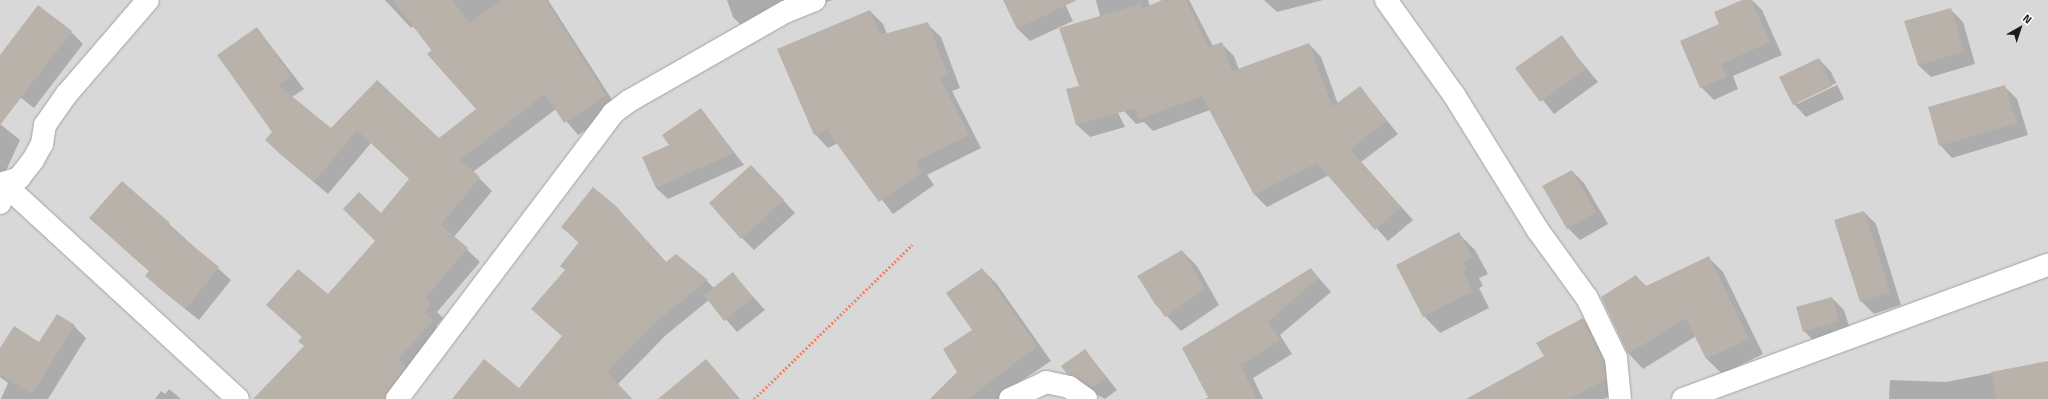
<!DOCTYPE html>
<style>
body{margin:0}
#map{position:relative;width:2048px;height:399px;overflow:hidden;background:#eceae1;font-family:"Titillium Web",sans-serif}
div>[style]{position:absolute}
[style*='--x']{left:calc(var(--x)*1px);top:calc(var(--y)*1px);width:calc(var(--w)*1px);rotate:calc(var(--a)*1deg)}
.residential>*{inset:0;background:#d9d8d8}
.shadow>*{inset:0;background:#0003}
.building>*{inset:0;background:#b9b2aa}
.path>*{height:2.5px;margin-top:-1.25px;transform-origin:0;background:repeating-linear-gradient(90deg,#f58569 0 2px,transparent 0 4px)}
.roads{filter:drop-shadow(0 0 1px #a2a2a2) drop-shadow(0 0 1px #a2a2a2)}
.minor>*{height:22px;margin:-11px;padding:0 11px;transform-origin:11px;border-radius:11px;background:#fff}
span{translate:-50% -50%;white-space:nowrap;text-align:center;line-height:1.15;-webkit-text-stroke:4px #fff;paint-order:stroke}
.north{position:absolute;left:2000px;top:8px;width:40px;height:40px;-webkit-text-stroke:3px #fff;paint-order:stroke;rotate:39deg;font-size:11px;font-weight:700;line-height:16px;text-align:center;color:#1b1b1b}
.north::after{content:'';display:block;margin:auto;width:14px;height:18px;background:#1b1b1b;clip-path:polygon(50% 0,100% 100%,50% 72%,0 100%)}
</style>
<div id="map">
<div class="residential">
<div style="clip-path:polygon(0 0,2048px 0,2048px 399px,0 399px)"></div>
</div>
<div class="shadow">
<div style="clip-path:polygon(385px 0,548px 0,618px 109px,578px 135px,556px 109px,473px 172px,492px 191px,454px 237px,480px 262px,437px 312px,443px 318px,436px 326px,445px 334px,404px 399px,264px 399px,305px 347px,328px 295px,376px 241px,381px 215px,410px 179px,371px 143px,328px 194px,279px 153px,266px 140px,273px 132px,257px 28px,304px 89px,292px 97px,331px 130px,377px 81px,439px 139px,477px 110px,413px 26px,411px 28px)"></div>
<div style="clip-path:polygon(727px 0,833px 0,799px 9px,748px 32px,733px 17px)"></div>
<div style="clip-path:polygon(1004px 0,1063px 0,1073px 21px,1030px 41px,1018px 29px)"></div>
<div style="clip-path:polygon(1096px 0,1148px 0,1150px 7px,1164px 0,1189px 0,1213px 46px,1222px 44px,1234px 56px,1239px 70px,1309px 44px,1321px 57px,1338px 104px,1360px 87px,1398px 134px,1361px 162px,1413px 220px,1388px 241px,1329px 175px,1267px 207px,1255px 195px,1210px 110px,1153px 131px,1144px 122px,1136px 124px,1124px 111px)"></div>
<div style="clip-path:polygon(1264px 0,1323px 0,1277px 12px)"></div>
<div style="clip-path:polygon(1744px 0,1752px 0,1762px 10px,1782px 55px,1733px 76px,1738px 89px,1714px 100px,1701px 87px,1720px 25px)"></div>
<div style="clip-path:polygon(1950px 9px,1963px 22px,1975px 64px,1931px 77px,1918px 65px)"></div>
<div style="clip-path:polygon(870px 11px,883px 24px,887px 34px,927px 24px,941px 37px,960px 88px,952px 91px,981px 148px,927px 175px,934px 185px,893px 214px,838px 143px,828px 148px,815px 134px)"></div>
<div style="clip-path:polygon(71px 32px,83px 44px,34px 108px,0 82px,0 57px)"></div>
<div style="clip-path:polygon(1561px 37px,1598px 82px,1554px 114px,1517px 68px)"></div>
<div style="clip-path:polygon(evenodd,1819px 59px,1831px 72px,1844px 99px,1806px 117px,1794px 104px,1819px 59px,1836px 83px,1837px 85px,1797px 104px,1797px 102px,1836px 83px)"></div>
<div style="clip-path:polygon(2005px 87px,2017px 99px,2028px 135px,1952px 158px,1940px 145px)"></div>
<div style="clip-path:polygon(1109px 94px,1125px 127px,1090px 137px,1077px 125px)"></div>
<div style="clip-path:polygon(701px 109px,744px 165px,668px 199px,656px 188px)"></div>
<div style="clip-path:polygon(0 124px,20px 140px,4px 175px,0 173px)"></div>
<div style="clip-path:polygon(1572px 171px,1584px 183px,1608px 224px,1580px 240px,1568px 228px)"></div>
<div style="clip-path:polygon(764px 179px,795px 213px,754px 250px,742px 238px)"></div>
<div style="clip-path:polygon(616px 207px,667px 263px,707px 281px,714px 288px,732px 273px,765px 310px,737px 332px,709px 300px,666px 335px,618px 384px,632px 399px,464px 399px,520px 389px,563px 337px,532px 309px,566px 270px,579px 243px,562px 227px)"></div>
<div style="clip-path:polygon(1864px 212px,1876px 224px,1901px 305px,1874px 314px,1861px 301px)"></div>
<div style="clip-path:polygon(169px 224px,231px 280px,199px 320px,159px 288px,147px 276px,150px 272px,103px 230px)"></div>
<div style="clip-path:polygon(1459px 234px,1475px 250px,1488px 274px,1479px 278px,1483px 286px,1479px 288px,1489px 308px,1440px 333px,1424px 316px)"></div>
<div style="clip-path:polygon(1182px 251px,1197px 266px,1219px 305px,1181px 331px,1155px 304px,1138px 276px)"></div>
<div style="clip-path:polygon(1708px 257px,1723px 272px,1763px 354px,1722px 374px,1707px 359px,1696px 336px,1643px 369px,1629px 354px,1602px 297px,1636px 276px,1647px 287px)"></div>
<div style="clip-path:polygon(982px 269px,996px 283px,1051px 361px,1006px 391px,1004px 399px,931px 399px,959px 372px,973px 330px)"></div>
<div style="clip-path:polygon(1311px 269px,1331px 292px,1280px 335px,1292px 354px,1253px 378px,1263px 399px,1205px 399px,1209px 397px,1183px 348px)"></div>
<div style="clip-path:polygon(1832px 298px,1844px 310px,1851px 333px,1817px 344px,1804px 331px)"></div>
<div style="clip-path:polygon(1583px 319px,1595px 332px,1617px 392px,1604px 399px,1501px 399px)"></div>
<div style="clip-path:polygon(74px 326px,86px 338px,48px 399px,1px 399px,8px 383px,0 377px,0 350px,39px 343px)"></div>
<div style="clip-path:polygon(1085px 350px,1117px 390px,1105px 399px,1081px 386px,1068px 373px)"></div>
<div style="clip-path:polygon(706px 360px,718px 373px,740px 399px,678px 399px)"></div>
<div style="clip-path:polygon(2048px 362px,2048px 399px,1889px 399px,1890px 380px,1946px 382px)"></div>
<div style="clip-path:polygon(169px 389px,181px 399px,155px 399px,161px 391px,165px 394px)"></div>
</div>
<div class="building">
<div style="clip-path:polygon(392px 0,452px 0,470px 23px,502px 0,546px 0,606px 95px,564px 123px,545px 94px,460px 160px,480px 177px,441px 225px,468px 248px,425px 298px,431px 304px,424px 312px,433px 320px,398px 359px,406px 366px,385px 399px,253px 399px,304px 346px,298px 341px,302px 337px,266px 305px,298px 269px,328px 294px,375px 241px,343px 209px,359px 192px,381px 213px,409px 179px,357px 130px,314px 182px,265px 140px,272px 132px,217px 55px,257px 27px,291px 76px,278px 85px,331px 128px,377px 80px,439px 138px,476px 109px,427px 54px,432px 50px)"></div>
<div style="clip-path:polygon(1003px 0,1077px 0,1017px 29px)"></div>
<div style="clip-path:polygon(1162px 0,1186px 0,1208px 47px,1222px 42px,1232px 71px,1309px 43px,1332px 107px,1360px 86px,1387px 121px,1350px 149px,1401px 207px,1375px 230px,1317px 163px,1254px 195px,1202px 96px,1139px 119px,1136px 108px,1076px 125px,1066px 89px,1079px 86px,1059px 28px,1141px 4px,1142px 9px)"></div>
<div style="clip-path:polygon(1742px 0,1751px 0,1770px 42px,1721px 64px,1727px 77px,1700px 88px,1680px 41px,1719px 24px,1714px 12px)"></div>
<div style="clip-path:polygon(38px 5px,72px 31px,0 125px,0 55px)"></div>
<div style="clip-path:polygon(1951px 8px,1964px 52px,1918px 65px,1904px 21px)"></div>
<div style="clip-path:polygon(870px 10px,880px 35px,928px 22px,948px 75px,940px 78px,969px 135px,915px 162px,922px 172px,879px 202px,827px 130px,814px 135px,777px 49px)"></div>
<div style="clip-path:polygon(1562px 35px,1586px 69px,1540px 102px,1515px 68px)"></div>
<div style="clip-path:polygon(1819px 58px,1832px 86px,1793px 105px,1779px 77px)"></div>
<div style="clip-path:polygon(2005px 85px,2017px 123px,1939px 146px,1928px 107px)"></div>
<div style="clip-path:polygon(701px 108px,734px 153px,656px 188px,642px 157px,669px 145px,662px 135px)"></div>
<div style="clip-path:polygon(751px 165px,784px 200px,741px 239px,709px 203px)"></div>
<div style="clip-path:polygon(1572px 170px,1596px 212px,1567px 229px,1542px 186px)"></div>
<div style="clip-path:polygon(122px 181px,170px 223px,167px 225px,219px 267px,186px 309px,145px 276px,149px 271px,89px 218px)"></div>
<div style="clip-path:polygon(593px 187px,616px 206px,666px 262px,676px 254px,708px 280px,654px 323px,607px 372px,632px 399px,452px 399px,484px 359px,519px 388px,562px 336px,531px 309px,565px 270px,560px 266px,579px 242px,561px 227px)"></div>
<div style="clip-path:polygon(1864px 211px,1890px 292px,1860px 302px,1834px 220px)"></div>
<div style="clip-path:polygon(1459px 232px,1473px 258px,1464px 262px,1467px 269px,1463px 271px,1473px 291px,1423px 317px,1396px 265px)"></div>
<div style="clip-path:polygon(1182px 250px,1205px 289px,1165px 317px,1137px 276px)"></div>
<div style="clip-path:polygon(1709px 256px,1749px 339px,1706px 359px,1686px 318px,1628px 354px,1601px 297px,1636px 275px,1644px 287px)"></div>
<div style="clip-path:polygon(982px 268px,1037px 346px,968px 399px,930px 399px,957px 372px,943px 349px,972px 330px,946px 293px)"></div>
<div style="clip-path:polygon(1311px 268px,1318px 278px,1268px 322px,1280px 340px,1240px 365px,1257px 399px,1209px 399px,1182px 348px)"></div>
<div style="clip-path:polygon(733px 272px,753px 298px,724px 321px,704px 295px)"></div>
<div style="clip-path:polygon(1832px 297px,1839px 321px,1803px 332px,1796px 307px)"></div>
<div style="clip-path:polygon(57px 314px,75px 325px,32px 394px,0 374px,0 348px,14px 326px,39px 342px)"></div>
<div style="clip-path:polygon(1583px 318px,1604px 361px,1606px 379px,1569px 399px,1466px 399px,1544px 356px,1536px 343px)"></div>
<div style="clip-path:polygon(1085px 349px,1106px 378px,1092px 388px,1067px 374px,1061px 366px)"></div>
<div style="clip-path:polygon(706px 359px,739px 399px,658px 399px)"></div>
<div style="clip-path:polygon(2048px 361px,2048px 399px,1997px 399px,1991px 372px)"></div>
</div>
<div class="path">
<div style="--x:754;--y:399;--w:221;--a:-44.3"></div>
</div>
<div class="roads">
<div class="minor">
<div style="--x:1386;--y:0;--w:117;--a:54.4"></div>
<div style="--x:1454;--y:95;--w:158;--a:58.2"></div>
<div style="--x:1537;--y:229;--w:85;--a:54.1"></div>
<div style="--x:1587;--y:298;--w:67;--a:64.2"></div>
<div style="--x:1616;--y:358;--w:41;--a:84.4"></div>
<div style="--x:3;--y:183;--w:319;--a:42.6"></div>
<div style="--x:0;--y:203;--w:20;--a:-81"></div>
<div style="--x:3;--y:183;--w:17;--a:-17"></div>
<div style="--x:19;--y:178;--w:23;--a:-52"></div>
<div style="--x:33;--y:160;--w:18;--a:-61"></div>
<div style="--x:42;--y:144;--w:19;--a:-81"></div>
<div style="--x:45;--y:125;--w:37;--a:-55"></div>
<div style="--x:66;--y:95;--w:125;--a:-49.2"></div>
<div style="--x:397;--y:399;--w:358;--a:-52.9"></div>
<div style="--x:613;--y:113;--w:20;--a:-37"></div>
<div style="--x:629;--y:101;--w:180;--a:-29.7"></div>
<div style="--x:785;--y:12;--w:32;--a:-22"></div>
<div style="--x:1010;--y:399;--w:40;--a:-25"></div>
<div style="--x:1046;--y:382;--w:24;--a:12"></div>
<div style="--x:1069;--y:387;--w:21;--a:35"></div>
<div style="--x:1683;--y:399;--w:389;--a:-20.2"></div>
</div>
</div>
<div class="north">N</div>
</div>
